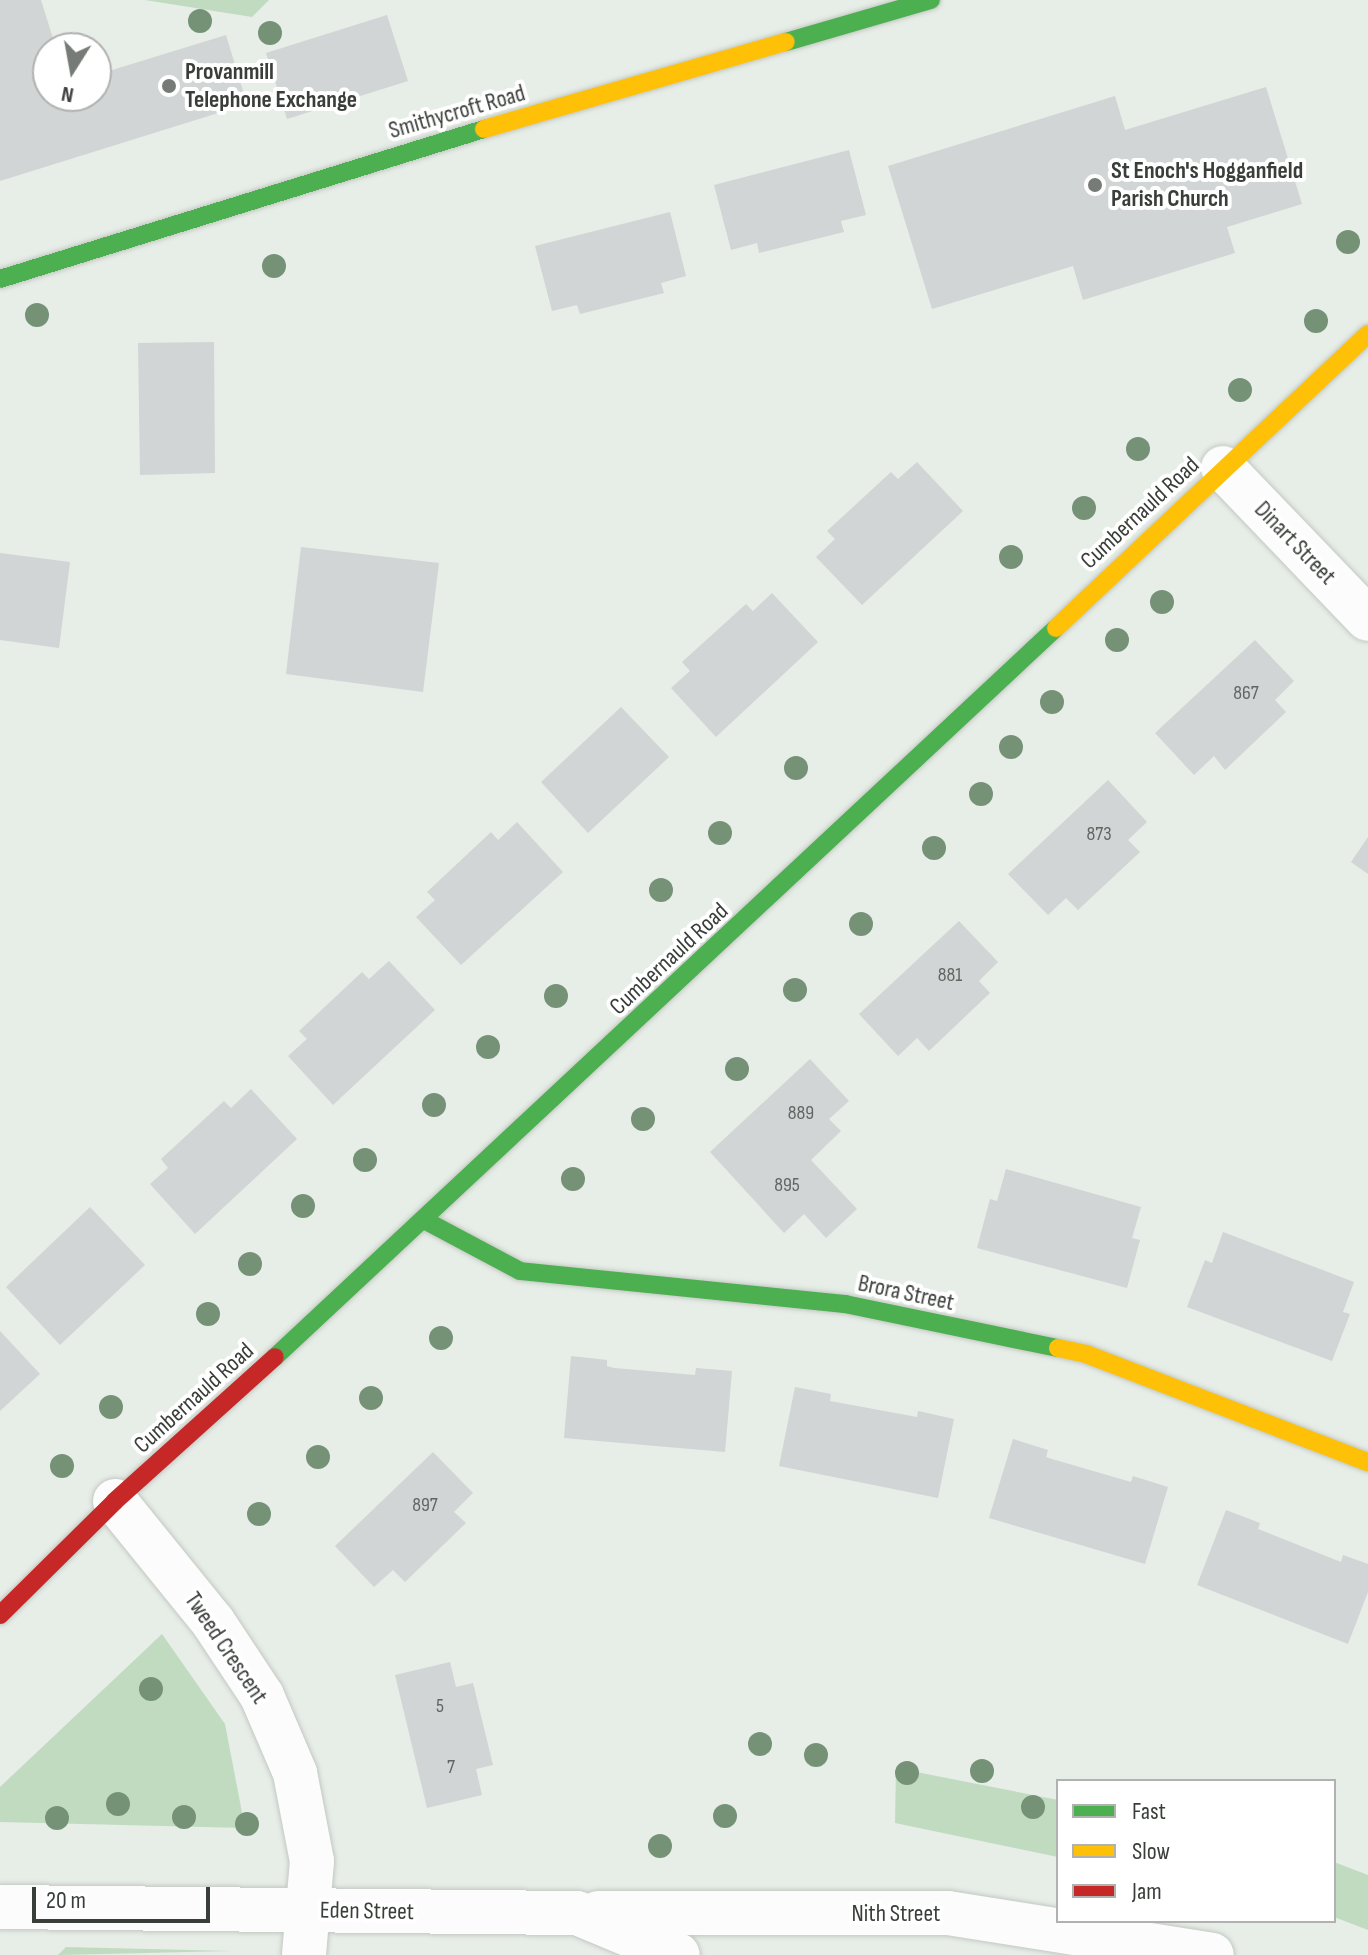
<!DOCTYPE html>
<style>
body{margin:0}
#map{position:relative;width:1368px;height:1955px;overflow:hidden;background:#e7ede7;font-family:"Sofia Sans Condensed",sans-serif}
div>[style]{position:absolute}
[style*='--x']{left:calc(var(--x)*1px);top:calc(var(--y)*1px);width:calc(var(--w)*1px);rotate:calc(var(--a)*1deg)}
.green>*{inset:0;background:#c1dbc1}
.building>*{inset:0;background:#d1d5d5}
.roads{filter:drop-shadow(0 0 2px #c3c8c3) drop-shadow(0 0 2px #c3c8c3)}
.street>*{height:44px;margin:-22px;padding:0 22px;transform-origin:22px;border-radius:22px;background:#fbfcfb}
.fast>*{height:18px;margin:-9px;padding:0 9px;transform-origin:9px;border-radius:9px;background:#4caf50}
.slow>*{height:18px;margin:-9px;padding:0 9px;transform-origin:9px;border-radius:9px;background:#ffc107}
.jam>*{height:18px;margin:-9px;padding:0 9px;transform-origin:9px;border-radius:9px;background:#c62828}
.trees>*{width:24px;height:24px;margin:-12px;border-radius:50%;background:#759277}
.dots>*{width:22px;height:22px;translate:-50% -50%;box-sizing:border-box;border:4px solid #fff;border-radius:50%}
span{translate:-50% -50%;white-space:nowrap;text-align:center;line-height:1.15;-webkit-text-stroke:8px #fff;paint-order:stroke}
.number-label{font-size:20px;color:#626663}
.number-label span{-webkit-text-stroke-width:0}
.poi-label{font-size:24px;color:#3a3e3a;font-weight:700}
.left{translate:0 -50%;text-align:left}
.street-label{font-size:24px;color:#3a3e3a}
.legend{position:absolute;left:1056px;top:1779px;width:280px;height:144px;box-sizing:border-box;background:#fff;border:2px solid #b0b2b0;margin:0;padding:10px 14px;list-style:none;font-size:24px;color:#3a3e3a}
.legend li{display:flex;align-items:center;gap:16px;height:40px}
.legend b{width:40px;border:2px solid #b0b2b0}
.north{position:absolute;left:32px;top:32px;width:80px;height:80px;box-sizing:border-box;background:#fff;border:2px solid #b0b2b0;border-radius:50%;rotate:191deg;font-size:22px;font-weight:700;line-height:32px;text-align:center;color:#3a3e3a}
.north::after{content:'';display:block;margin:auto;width:28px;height:36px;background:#777b77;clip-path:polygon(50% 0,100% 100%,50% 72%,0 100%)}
.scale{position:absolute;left:32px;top:1887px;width:178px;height:36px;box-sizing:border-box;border:4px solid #3a3e3a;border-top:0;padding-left:10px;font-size:24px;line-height:28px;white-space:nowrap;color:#3a3e3a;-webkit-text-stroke:6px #fff;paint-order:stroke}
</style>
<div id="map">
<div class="green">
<div style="clip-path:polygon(145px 0,269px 0,252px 17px)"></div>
<div style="clip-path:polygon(162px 1634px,225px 1724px,245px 1828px,0 1822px,0 1787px)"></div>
<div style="clip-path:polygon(896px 1768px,1058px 1800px,1058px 1857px,895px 1823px)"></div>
<div style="clip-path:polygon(1334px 1862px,1368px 1875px,1368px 1930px,1334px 1917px)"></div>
<div style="clip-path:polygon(66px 1947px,231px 1951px,58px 1955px)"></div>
</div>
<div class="building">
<div style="clip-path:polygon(0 0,41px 0,56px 48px,48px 48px,48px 96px,96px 96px,96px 75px,226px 35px,247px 104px,0 181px)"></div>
<div style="clip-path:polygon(387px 15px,408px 81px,287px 119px,266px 53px)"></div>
<div style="clip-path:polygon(1266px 87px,1302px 204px,1227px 227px,1235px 253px,1083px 300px,1073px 266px,932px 309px,888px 166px,1115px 96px,1125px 130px)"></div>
<div style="clip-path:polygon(849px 150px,866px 215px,841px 221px,844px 232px,759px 253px,757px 243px,731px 250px,714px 185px)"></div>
<div style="clip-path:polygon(670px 212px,686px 276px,661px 283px,664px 293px,580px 314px,577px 305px,552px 311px,535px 246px)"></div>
<div style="clip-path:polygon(214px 342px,215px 473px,140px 475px,138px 343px)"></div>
<div style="clip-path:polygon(917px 462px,963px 511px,862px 605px,816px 557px,835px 539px,827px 531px,891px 472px,898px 479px)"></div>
<div style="clip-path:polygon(301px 547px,439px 563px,423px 692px,286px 674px)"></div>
<div style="clip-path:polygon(0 553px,70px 562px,59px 648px,0 640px)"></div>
<div style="clip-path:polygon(772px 593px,818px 642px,716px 737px,671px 688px,690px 671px,682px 662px,746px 604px,753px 611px)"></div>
<div style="clip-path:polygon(1255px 640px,1294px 681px,1275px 700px,1286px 712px,1225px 770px,1214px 756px,1194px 775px,1155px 733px)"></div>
<div style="clip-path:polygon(621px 707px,669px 757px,588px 833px,541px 782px)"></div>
<div style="clip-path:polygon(1108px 780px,1147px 822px,1128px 840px,1140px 852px,1078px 910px,1066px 898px,1048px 915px,1008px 874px)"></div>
<div style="clip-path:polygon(517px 822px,563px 872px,461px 965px,416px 917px,435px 900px,427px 892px,491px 832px,498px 840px)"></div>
<div style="clip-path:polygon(1368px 837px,1368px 874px,1351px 862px)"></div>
<div style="clip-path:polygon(959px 921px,998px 962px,979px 981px,990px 993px,929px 1051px,917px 1038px,898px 1056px,859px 1014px)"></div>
<div style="clip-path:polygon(389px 961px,435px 1010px,333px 1105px,288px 1056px,307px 1039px,299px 1031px,362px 972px,369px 979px)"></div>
<div style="clip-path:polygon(810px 1059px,849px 1101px,829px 1119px,841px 1131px,811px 1160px,857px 1209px,826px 1238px,804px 1214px,784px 1233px,710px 1152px)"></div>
<div style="clip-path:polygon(251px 1089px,297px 1139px,195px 1234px,150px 1184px,168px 1168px,161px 1159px,224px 1101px,231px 1108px)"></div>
<div style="clip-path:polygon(1006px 1169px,1141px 1207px,1132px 1238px,1140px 1240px,1127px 1288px,977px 1248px,990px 1199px,997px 1201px)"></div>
<div style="clip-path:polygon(90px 1207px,145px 1265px,60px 1345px,6px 1287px)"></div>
<div style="clip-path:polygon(1223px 1232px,1354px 1282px,1343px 1312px,1350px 1314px,1332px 1361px,1187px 1307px,1205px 1260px,1212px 1263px)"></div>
<div style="clip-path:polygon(0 1331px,40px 1374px,0 1411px)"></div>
<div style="clip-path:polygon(571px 1356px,607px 1360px,607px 1366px,614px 1368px,695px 1375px,696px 1368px,732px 1371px,725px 1452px,564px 1438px)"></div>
<div style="clip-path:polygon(795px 1387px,831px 1394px,830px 1401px,917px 1417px,918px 1411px,954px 1419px,938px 1498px,779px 1466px)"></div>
<div style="clip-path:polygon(1013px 1439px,1048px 1450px,1046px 1457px,1052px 1459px,1131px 1482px,1133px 1476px,1168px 1487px,1145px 1564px,989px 1518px)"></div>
<div style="clip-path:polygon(433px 1452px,473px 1493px,454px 1512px,466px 1523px,405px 1582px,393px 1570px,374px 1587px,335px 1546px)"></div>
<div style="clip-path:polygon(1226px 1510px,1260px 1523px,1258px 1529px,1341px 1562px,1343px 1555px,1368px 1564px,1368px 1592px,1348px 1644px,1197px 1585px)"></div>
<div style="clip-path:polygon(450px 1662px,456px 1687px,473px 1683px,493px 1765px,476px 1769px,482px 1795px,427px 1808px,395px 1675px)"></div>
</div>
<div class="roads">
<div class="street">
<div style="--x:1223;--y:468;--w:209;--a:46.2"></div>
<div style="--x:115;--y:1501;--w:156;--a:51"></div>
<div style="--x:213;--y:1622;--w:89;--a:56.5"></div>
<div style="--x:262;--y:1696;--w:84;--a:66.8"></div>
<div style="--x:295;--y:1773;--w:90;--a:79.1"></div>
<div style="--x:312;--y:1861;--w:94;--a:94.9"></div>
<div style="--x:0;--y:1907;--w:577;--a:0.6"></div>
<div style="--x:577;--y:1913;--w:109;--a:22.6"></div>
<div style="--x:598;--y:1913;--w:350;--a:0"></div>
<div style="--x:948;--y:1913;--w:267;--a:9"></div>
</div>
<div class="fast">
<div style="--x:786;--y:42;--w:151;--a:-16.2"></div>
<div style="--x:0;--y:279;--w:507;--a:-17.22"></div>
<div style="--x:426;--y:1221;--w:106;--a:28"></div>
<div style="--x:520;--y:1271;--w:327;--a:5.8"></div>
<div style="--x:845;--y:1304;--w:217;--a:11.7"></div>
<div style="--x:275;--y:1357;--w:1068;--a:-43.03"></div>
</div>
<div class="slow">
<div style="--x:484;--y:129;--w:314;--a:-16.1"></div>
<div style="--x:1056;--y:628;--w:429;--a:-43.3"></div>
<div style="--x:1058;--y:1348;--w:29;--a:12"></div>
<div style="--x:1086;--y:1354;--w:302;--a:21"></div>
</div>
<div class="jam">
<div style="--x:0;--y:1615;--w:162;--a:-44.7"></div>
<div style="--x:115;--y:1501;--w:215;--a:-42"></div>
</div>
</div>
<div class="trees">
<div style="left:200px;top:21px"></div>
<div style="left:270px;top:33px"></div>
<div style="left:1348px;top:242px"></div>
<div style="left:274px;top:266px"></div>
<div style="left:37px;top:315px"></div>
<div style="left:1316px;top:321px"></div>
<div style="left:1240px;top:390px"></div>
<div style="left:1138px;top:449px"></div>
<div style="left:1084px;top:508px"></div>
<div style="left:1011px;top:557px"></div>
<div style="left:1162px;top:602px"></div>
<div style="left:1117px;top:640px"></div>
<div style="left:1052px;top:702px"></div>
<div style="left:1011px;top:747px"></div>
<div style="left:796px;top:768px"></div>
<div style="left:981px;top:794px"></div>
<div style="left:720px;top:833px"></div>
<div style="left:934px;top:848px"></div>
<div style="left:661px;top:890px"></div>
<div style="left:861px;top:924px"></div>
<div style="left:795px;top:990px"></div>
<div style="left:556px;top:996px"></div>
<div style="left:488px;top:1047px"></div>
<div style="left:737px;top:1069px"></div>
<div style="left:434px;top:1105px"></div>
<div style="left:643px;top:1119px"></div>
<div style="left:365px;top:1160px"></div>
<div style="left:573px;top:1179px"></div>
<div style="left:303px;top:1206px"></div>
<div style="left:250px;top:1264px"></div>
<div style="left:208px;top:1314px"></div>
<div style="left:441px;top:1338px"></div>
<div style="left:371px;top:1398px"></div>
<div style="left:111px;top:1407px"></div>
<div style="left:318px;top:1457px"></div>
<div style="left:62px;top:1466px"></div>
<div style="left:259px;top:1514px"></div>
<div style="left:151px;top:1689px"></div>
<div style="left:760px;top:1744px"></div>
<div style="left:816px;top:1755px"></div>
<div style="left:982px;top:1771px"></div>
<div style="left:907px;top:1773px"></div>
<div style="left:118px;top:1804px"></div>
<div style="left:1033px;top:1807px"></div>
<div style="left:725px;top:1816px"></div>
<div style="left:184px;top:1817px"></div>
<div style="left:57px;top:1818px"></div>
<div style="left:247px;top:1824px"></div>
<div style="left:660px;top:1846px"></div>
</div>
<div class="dots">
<div style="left:169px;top:86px;background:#777b77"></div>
<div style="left:1095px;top:185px;background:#777b77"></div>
</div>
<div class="number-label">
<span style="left:1246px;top:693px">867</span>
<span style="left:1099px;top:834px">873</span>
<span style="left:950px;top:975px">881</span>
<span style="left:801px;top:1113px">889</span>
<span style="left:787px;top:1185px">895</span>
<span style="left:425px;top:1505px">897</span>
<span style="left:440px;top:1706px">5</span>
<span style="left:451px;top:1767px">7</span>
</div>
<div class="poi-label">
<span class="left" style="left:185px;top:86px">Provanmill<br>Telephone Exchange</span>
<span class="left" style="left:1111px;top:185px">St Enoch's Hogganfield<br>Parish Church</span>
</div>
<div class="street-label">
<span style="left:457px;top:112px;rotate:-16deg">Smithycroft Road</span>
<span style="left:1140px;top:513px;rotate:-43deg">Cumbernauld Road</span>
<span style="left:1295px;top:543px;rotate:46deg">Dinart Street</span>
<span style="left:669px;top:959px;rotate:-43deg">Cumbernauld Road</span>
<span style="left:906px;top:1293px;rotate:12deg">Brora Street</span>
<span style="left:194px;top:1398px;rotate:-42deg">Cumbernauld Road</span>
<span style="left:226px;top:1648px;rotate:56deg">Tweed Crescent</span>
<span style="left:367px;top:1911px;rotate:1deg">Eden Street</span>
<span style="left:896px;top:1914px">Nith Street</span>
</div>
<ul class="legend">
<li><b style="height:10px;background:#4caf50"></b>Fast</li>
<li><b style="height:10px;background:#ffc107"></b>Slow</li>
<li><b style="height:10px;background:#c62828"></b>Jam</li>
</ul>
<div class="north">N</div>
<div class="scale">20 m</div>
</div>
